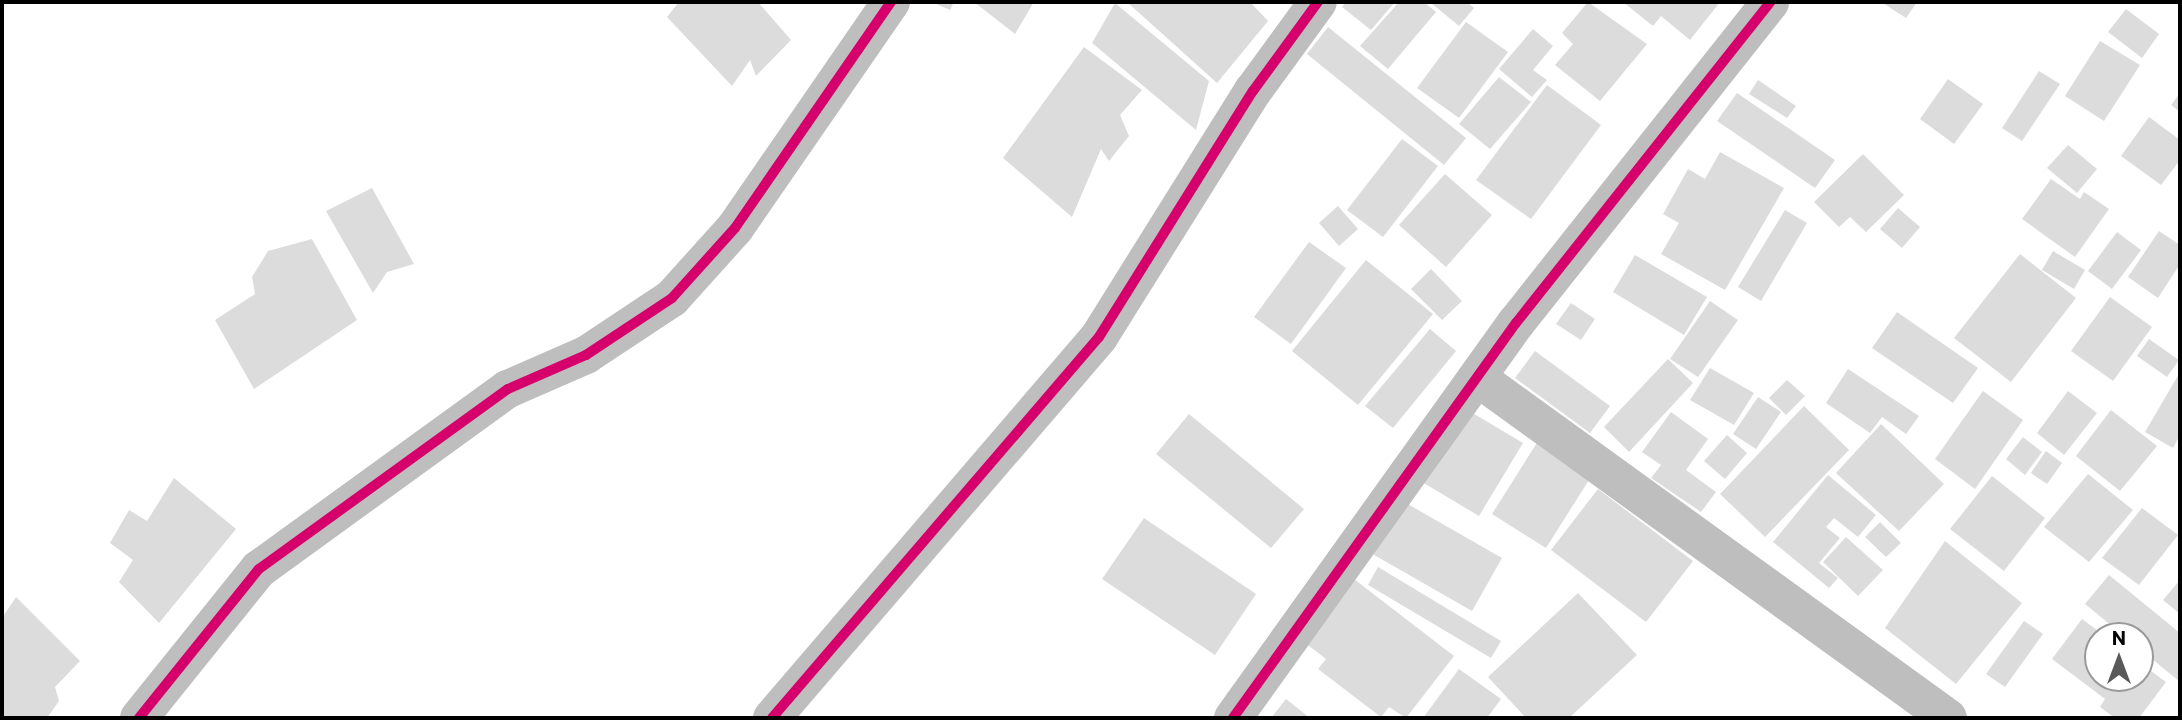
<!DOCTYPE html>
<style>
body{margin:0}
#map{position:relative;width:2182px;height:720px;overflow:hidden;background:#fff;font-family:Commissioner,sans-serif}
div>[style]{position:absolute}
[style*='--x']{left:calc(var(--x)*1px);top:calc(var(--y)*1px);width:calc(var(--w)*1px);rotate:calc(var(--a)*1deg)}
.building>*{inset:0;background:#dcdcdc}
.street>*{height:38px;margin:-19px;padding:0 19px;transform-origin:19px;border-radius:19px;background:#bebebe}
.cycleway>*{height:10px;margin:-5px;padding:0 5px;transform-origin:5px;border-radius:5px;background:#d6006c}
span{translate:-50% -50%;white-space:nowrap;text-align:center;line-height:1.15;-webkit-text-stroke:7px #fff;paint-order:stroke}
.frame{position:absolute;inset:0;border:4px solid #000;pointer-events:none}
.north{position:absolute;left:2084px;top:622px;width:70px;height:70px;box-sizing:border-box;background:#fff;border:2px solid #999;border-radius:50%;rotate:0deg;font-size:19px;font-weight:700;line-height:28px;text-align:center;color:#000}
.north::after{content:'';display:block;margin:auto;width:24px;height:32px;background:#595959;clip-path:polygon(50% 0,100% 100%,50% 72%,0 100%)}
</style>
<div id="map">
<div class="building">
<div style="clip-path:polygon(679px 2px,758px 2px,791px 40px,756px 76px,750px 60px,732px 86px,667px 17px)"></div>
<div style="clip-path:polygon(932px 2px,954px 2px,950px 10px)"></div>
<div style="clip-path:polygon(974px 2px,1034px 2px,1015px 34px)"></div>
<div style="clip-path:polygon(1127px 2px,1250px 2px,1268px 21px,1217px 83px)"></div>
<div style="clip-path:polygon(1346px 2px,1395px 2px,1371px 30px,1342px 7px)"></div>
<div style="clip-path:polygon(1399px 2px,1424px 2px,1436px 12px,1388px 69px,1360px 46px)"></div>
<div style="clip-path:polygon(1430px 2px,1467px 2px,1474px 8px,1459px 26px)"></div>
<div style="clip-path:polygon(1588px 2px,1647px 44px,1600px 101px,1555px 65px,1573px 44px,1562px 33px)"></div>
<div style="clip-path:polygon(1623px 2px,1720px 2px,1690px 40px,1661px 16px,1653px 26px)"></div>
<div style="clip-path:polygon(1881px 2px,1917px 2px,1906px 18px)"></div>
<div style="clip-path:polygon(1115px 3px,1209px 81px,1196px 130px,1092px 43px)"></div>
<div style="clip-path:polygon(2126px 9px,2159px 34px,2142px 58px,2108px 32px)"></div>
<div style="clip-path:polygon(1466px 22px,1508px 52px,1459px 118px,1417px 88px)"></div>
<div style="clip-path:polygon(1328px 27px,1466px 138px,1444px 165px,1307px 54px)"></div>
<div style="clip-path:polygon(1533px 29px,1553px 46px,1533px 70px,1547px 80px,1532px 97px,1499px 69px)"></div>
<div style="clip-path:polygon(2100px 41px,2140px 65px,2104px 121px,2065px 96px)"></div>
<div style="clip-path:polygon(1084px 47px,1142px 90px,1120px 115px,1129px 136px,1109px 161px,1101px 149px,1072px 217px,1003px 158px)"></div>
<div style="clip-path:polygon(2039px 71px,2060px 84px,2022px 141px,2002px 128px)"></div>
<div style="clip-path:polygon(1499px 77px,1531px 102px,1490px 149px,1459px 124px)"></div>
<div style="clip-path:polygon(1948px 79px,1983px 104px,1954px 144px,1920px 119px)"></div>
<div style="clip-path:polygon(1758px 80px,1796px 106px,1787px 118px,1749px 94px)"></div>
<div style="clip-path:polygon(1547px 85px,1601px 125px,1531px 219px,1476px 180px)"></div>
<div style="clip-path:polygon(1737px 93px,1835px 160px,1815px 188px,1717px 121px)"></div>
<div style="clip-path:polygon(2180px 93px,2180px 112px,2171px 105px)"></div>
<div style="clip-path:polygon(2149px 117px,2180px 140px,2180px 160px,2161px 185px,2121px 156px)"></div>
<div style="clip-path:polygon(1402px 139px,1438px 166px,1383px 237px,1347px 210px)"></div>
<div style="clip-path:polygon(2068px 145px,2097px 169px,2077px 193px,2047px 168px)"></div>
<div style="clip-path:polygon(1720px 152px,1784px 188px,1725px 290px,1661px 254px,1679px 223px,1663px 214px,1688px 169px,1705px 179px)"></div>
<div style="clip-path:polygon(1863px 154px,1904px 195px,1866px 232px,1850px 217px,1839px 227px,1814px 202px)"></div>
<div style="clip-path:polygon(1445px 174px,1492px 215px,1446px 267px,1399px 225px)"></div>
<div style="clip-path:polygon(2051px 179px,2080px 199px,2084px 192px,2109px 209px,2075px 257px,2022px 219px)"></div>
<div style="clip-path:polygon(372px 188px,414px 264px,387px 272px,373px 293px,326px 211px)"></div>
<div style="clip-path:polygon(1338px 206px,1358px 229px,1339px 246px,1319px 223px)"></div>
<div style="clip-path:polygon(1898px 208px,1920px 227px,1902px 248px,1880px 229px)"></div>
<div style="clip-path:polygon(1785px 210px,1807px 223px,1761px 301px,1738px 287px)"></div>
<div style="clip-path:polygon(2159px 231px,2180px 245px,2180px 264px,2158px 298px,2128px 277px)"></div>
<div style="clip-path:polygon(2117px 232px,2141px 250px,2112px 289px,2088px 271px)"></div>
<div style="clip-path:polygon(312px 239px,357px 320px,254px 389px,215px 320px,255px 294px,252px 277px,268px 251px)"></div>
<div style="clip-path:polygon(1309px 242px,1346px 268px,1291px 344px,1254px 317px)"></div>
<div style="clip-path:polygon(2053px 251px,2085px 270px,2074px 289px,2042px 270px)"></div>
<div style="clip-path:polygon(2020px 254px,2076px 298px,2011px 382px,1954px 338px)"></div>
<div style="clip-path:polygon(1635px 255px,1707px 297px,1684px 335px,1613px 292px)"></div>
<div style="clip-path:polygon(1366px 260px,1433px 314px,1358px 405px,1292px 351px)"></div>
<div style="clip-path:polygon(1431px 269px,1462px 301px,1442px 320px,1411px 289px)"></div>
<div style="clip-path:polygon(2110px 297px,2152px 327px,2113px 381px,2071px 351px)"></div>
<div style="clip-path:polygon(1710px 301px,1738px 320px,1698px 377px,1670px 359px)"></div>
<div style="clip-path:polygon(1571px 303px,1595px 319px,1581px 340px,1556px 324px)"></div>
<div style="clip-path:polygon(1897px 312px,1978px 368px,1953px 403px,1872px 348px)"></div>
<div style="clip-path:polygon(1430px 329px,1456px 351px,1393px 428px,1365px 406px)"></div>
<div style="clip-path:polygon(2149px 339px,2179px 360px,2167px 377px,2137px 356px)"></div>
<div style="clip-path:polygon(1535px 351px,1610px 406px,1590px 433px,1515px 378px)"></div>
<div style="clip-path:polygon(1668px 359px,1693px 383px,1629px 452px,1604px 427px)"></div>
<div style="clip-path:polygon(1710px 368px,1754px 393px,1734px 425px,1690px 400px)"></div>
<div style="clip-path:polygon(1848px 369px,1919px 416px,1906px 434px,1882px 417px,1870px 433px,1826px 403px)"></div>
<div style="clip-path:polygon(2180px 372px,2180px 435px,2173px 448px,2145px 432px)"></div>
<div style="clip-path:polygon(1787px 380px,1805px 396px,1786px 415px,1769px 398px)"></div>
<div style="clip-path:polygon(1983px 391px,2023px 420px,1975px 489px,1935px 459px)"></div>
<div style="clip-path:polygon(2068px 391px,2097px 413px,2064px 455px,2037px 433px)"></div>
<div style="clip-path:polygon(1758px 397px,1781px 412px,1756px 449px,1733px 434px)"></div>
<div style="clip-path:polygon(1804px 406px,1849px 450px,1765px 537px,1720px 494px)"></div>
<div style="clip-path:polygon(1466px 409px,1523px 443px,1479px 516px,1422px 482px)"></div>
<div style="clip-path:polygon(2111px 410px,2157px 446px,2120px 491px,2076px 456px)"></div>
<div style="clip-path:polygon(1671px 412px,1708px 439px,1686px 470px,1716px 492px,1701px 512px,1651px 478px,1661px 465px,1642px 452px)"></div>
<div style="clip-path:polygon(1189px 414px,1304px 509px,1271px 548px,1156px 454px)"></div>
<div style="clip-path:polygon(1881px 424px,1944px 484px,1899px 531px,1836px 473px)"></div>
<div style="clip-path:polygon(1727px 435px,1747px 453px,1725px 479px,1704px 461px)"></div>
<div style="clip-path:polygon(2023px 437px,2042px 452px,2025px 475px,2006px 459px)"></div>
<div style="clip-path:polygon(1540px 438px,1594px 472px,1546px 548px,1492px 514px)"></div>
<div style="clip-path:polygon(2046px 451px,2062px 463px,2047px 484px,2031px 473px)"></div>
<div style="clip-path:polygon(2088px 474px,2133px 510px,2089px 562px,2044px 527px)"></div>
<div style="clip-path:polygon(1828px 475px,1876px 515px,1858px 537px,1834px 518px,1826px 527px,1840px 538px,1819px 563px,1838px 578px,1829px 588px,1773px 542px)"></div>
<div style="clip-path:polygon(1992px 476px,2045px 518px,2004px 571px,1950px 529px)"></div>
<div style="clip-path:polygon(174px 478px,236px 529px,159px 623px,119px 582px,133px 560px,110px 543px,129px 510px,147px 521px)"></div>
<div style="clip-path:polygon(1598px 489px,1693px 561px,1646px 622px,1551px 550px)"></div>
<div style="clip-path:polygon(1399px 499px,1502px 558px,1472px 611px,1369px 552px)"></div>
<div style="clip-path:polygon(2142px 508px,2178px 535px,2139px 585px,2102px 558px)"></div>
<div style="clip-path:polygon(1144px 518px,1256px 594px,1215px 655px,1102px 579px)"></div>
<div style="clip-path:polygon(1880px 522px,1901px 543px,1886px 557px,1865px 537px)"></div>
<div style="clip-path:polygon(1846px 537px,1883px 570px,1858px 596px,1823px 562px)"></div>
<div style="clip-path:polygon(1945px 541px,2022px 603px,1956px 684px,1885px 628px)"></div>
<div style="clip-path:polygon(1378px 567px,1501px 641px,1491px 658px,1368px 585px)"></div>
<div style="clip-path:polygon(2109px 575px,2180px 633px,2180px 682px,2140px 649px,2140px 636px,2124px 636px,2085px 604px)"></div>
<div style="clip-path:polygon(1350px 576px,1454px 656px,1406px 718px,1389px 707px,1381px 717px,1318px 669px,1326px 659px,1300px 639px)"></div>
<div style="clip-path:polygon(2180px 580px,2180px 614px,2163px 600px)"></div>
<div style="clip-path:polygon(1578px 593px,1637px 655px,1569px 718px,1526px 718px,1488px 677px)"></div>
<div style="clip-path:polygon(16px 597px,80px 661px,55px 687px,59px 701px,47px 718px,2px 718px,2px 618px)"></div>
<div style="clip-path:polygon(2082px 619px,2105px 636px,2098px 636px,2098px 678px,2140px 678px,2140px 663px,2166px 682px,2139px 718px,2115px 718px,2100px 707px,2105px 699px,2052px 659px)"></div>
<div style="clip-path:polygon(2024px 621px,2043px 634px,2005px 687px,1986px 674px)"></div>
<div style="clip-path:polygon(1459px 669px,1501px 699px,1487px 718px,1423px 718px)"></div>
<div style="clip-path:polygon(1286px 699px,1310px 718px,1271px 718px)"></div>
</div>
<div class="street">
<div style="--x:1478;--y:378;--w:580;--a:35.88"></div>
<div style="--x:139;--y:718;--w:191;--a:-51.2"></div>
<div style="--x:259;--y:569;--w:307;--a:-35.9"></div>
<div style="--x:508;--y:389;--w:85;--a:-23.6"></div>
<div style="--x:586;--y:355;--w:103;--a:-33.5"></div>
<div style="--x:672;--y:298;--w:94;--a:-48"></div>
<div style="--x:735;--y:228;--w:275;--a:-55.4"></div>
<div style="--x:772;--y:718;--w:502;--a:-49.36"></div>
<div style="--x:1099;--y:337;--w:290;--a:-58"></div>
<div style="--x:1253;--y:91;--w:110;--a:-53.9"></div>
<div style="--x:1233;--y:718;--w:486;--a:-54.4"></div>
<div style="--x:1516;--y:323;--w:409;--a:-51.6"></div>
</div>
<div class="cycleway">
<div style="--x:139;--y:718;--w:191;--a:-51.2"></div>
<div style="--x:259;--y:569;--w:307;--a:-35.9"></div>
<div style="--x:508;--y:389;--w:85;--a:-23.6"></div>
<div style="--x:586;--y:355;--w:103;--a:-33.5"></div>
<div style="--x:672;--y:298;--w:94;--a:-48"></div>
<div style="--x:735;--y:228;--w:275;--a:-55.4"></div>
<div style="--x:772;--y:718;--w:502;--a:-49.36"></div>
<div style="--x:1099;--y:337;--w:290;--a:-58"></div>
<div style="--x:1253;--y:91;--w:110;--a:-53.9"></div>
<div style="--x:1233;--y:718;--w:486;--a:-54.4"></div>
<div style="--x:1516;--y:323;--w:409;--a:-51.6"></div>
</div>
<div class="frame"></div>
<div class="north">N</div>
</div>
